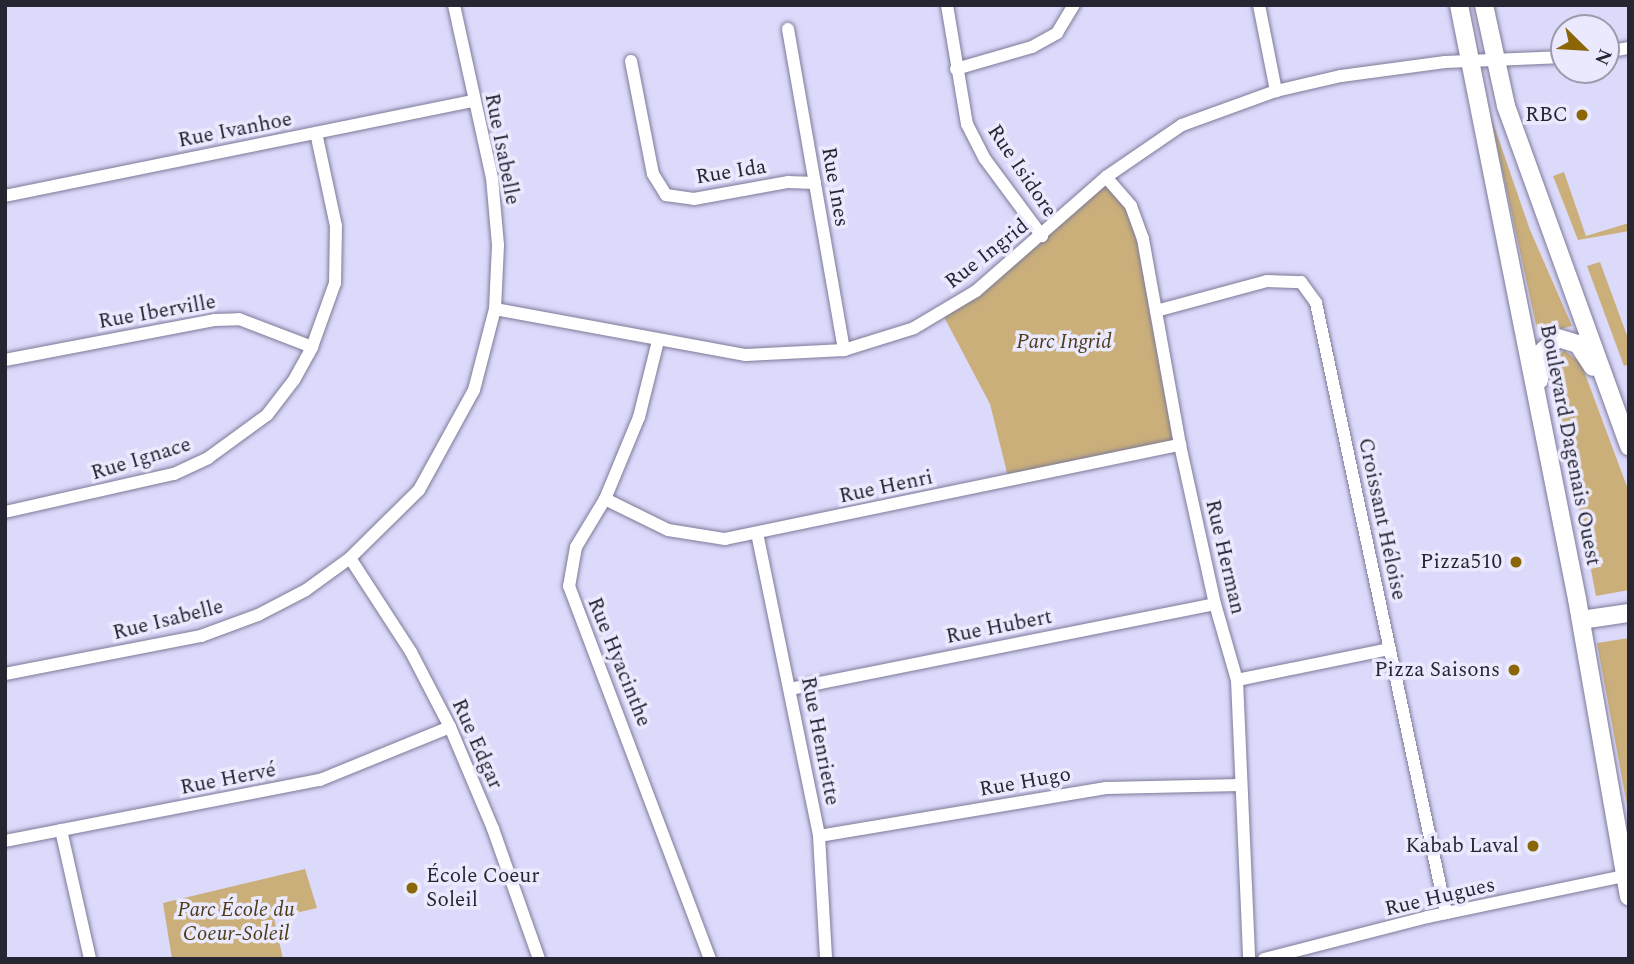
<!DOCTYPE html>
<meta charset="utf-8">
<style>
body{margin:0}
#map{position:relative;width:1634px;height:964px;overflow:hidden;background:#dcdafb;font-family:Spectral,serif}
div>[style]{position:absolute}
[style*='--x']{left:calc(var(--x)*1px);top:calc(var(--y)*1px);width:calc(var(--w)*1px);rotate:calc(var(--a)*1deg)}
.green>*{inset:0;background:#caaf7b}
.roads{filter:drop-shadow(0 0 2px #7d7a98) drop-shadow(0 0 2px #7d7a98)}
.street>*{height:12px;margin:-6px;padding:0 6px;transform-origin:6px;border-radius:6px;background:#fff}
.secondary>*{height:18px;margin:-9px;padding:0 9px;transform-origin:9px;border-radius:9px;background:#fff}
.dots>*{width:19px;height:19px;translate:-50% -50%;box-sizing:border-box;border:4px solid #eae9fd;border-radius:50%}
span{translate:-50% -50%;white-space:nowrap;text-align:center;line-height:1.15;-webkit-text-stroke:7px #eae9fd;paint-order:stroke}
.poi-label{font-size:21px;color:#262532}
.right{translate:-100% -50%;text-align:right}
.left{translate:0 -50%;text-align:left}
.street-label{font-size:21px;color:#262532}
.park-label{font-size:21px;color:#4d3b18;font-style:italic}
.frame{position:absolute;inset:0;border:7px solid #262532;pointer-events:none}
.north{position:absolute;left:1550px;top:14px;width:70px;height:70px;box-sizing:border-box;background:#eae9fd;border:2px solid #9c9bac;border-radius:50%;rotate:114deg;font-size:19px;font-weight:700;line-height:28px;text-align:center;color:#262532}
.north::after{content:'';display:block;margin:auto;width:24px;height:32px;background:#8b6607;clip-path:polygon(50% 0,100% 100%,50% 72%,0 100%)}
</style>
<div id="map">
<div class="green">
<div style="clip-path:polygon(1490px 114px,1530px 230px,1572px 326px,1542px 334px,1536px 325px)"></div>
<div style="clip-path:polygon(1564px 172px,1586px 236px,1629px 223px,1629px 231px,1578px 240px,1553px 176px)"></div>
<div style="clip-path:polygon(1106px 177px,1131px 206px,1179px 435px,1157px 453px,1009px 481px,990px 404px,943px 315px)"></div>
<div style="clip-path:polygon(1600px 262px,1629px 341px,1629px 364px,1624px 366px,1587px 266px)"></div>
<div style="clip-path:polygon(1564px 350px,1581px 363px,1629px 492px,1629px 590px,1596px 596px,1551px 364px)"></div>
<div style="clip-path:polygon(1629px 638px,1629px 816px,1597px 643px)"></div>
<div style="clip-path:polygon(305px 869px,317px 908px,274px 918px,283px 959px,172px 959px,163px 903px)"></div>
</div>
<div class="roads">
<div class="street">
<div style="--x:947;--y:5;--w:121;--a:80.5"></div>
<div style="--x:967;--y:124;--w:39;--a:63"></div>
<div style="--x:985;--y:159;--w:96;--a:53.5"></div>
<div style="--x:1259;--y:5;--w:88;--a:78.8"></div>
<div style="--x:788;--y:29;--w:326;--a:80.1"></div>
<div style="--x:1606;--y:52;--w:23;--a:-10"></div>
<div style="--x:631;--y:61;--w:115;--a:79"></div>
<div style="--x:653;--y:174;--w:25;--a:58"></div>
<div style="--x:666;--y:195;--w:28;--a:8"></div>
<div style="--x:694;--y:199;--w:96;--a:-10.3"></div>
<div style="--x:788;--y:182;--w:27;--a:2"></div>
<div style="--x:956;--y:69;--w:79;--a:-16.1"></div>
<div style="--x:1032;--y:47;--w:29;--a:-29"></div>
<div style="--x:1057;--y:33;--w:33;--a:-59"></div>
<div style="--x:1106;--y:177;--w:38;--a:49"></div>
<div style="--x:1131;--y:206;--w:35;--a:70"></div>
<div style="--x:1143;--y:239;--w:209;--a:79.8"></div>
<div style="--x:1180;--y:445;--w:163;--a:77.6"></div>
<div style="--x:1215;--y:604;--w:79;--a:73.9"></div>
<div style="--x:1237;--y:680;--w:279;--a:87.5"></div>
<div style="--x:5;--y:196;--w:478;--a:-11.5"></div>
<div style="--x:495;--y:309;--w:255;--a:10.4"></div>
<div style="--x:746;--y:355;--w:98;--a:-2.9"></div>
<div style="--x:844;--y:350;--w:73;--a:-17.4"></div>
<div style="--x:914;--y:328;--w:72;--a:-30.8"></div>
<div style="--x:976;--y:291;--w:173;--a:-41.2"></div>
<div style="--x:1106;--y:177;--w:92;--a:-34.4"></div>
<div style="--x:1182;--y:125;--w:100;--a:-19.9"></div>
<div style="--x:1276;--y:91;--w:67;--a:-13"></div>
<div style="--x:1341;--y:76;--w:105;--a:-7.7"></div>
<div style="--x:1445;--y:62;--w:119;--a:-2.4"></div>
<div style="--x:1156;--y:311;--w:115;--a:-15.1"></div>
<div style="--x:1267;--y:281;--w:34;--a:2"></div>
<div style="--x:1301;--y:282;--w:26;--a:54"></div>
<div style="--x:1316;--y:303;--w:624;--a:77.97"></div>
<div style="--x:658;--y:341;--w:78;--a:104"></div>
<div style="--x:639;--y:417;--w:89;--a:112.5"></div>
<div style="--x:605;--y:499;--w:56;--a:121.1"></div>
<div style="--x:576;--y:547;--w:40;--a:100"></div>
<div style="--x:569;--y:586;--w:399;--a:69.3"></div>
<div style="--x:5;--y:360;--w:214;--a:-10.8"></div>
<div style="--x:215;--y:320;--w:24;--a:-2"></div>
<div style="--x:239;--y:319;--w:78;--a:21"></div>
<div style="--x:605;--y:499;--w:70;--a:26.2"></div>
<div style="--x:668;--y:530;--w:58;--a:9"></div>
<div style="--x:725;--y:539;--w:465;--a:-11.7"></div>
<div style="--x:5;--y:512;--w:173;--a:-12.7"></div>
<div style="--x:174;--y:474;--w:38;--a:-25"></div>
<div style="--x:208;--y:458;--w:73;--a:-36.1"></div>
<div style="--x:267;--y:415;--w:44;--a:-52.4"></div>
<div style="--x:294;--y:380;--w:38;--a:-61"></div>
<div style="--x:312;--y:347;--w:68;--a:-70.2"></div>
<div style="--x:335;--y:283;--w:57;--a:-89"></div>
<div style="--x:336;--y:226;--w:95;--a:-102.1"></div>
<div style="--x:757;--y:533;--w:309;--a:78.4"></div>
<div style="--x:819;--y:836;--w:123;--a:86.7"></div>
<div style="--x:350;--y:558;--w:112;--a:57"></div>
<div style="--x:411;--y:652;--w:85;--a:62.5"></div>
<div style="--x:450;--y:727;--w:111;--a:67.1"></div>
<div style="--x:493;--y:829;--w:138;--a:70.5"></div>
<div style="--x:5;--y:674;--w:200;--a:-11"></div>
<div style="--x:201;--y:636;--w:61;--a:-20.2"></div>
<div style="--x:258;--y:615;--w:54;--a:-27.5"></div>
<div style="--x:306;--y:590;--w:54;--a:-36"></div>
<div style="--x:350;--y:558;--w:97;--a:-44.6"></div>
<div style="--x:419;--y:490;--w:114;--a:-61.2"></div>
<div style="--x:474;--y:390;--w:84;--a:-75.5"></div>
<div style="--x:495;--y:309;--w:64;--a:-87.3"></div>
<div style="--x:498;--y:245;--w:67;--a:-95.1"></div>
<div style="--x:492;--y:178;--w:177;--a:-102.4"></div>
<div style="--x:1237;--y:680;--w:156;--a:-11.5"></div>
<div style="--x:790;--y:689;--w:433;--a:-11.3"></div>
<div style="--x:61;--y:830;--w:132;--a:77.3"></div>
<div style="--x:819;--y:836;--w:291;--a:-9.5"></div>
<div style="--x:1106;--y:788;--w:134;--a:-1.3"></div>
<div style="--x:5;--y:841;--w:321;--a:-11"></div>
<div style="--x:320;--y:780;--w:140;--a:-22.2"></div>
<div style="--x:1264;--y:959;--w:169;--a:-14.4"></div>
<div style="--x:1428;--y:917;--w:201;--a:-11.8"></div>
</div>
<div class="secondary">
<div style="--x:1459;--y:5;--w:606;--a:78.76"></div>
<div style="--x:1577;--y:599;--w:302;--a:80.1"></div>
<div style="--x:1484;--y:5;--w:103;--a:77.7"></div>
<div style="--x:1506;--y:106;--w:362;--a:70.1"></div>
<div style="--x:1539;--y:380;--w:30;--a:-81"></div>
<div style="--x:1544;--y:350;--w:18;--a:-41"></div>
<div style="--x:1558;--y:338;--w:21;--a:17"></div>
<div style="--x:1578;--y:344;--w:27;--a:57"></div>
<div style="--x:1581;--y:620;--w:49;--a:-8.3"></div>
</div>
</div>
<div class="dots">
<div style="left:1582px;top:115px;background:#8b6607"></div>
<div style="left:1516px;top:562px;background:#8b6607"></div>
<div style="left:1514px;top:670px;background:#8b6607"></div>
<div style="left:1533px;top:846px;background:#8b6607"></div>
<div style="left:412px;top:888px;background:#8b6607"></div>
</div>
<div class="poi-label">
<span class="right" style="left:1568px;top:115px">RBC</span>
<span class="right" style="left:1502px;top:562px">Pizza510</span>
<span class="right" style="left:1500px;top:670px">Pizza Saisons</span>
<span class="right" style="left:1519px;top:846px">Kabab Laval</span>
<span class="left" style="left:426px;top:888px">École Coeur<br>Soleil</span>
</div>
<div class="street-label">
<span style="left:235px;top:130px;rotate:-11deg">Rue Ivanhoe</span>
<span style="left:502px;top:149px;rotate:79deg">Rue Isabelle</span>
<span style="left:1022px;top:171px;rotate:56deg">Rue Isidore</span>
<span style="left:731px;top:172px;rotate:-9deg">Rue Ida</span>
<span style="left:835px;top:187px;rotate:80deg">Rue Ines</span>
<span style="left:987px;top:254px;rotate:-38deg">Rue Ingrid</span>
<span style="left:157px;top:312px;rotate:-10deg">Rue Iberville</span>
<span style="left:1570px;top:445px;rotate:79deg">Boulevard Dagenais Ouest</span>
<span style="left:141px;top:459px;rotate:-17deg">Rue Ignace</span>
<span style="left:886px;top:487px;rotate:-12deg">Rue Henri</span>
<span style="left:1382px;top:519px;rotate:78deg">Croissant Héloise</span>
<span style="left:1225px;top:557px;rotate:77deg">Rue Herman</span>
<span style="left:168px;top:620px;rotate:-14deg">Rue Isabelle</span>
<span style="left:999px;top:627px;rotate:-11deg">Rue Hubert</span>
<span style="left:619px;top:662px;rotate:68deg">Rue Hyacinthe</span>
<span style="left:820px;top:741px;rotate:79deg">Rue Henriette</span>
<span style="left:477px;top:744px;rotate:66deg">Rue Edgar</span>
<span style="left:228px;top:779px;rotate:-11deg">Rue Hervé</span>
<span style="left:1025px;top:782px;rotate:-10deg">Rue Hugo</span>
<span style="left:1440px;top:897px;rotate:-13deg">Rue Hugues</span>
</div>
<div class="park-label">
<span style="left:1064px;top:342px">Parc Ingrid</span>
<span style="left:236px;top:922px">Parc École du<br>Coeur-Soleil</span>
</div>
<div class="frame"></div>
<div class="north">N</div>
</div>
